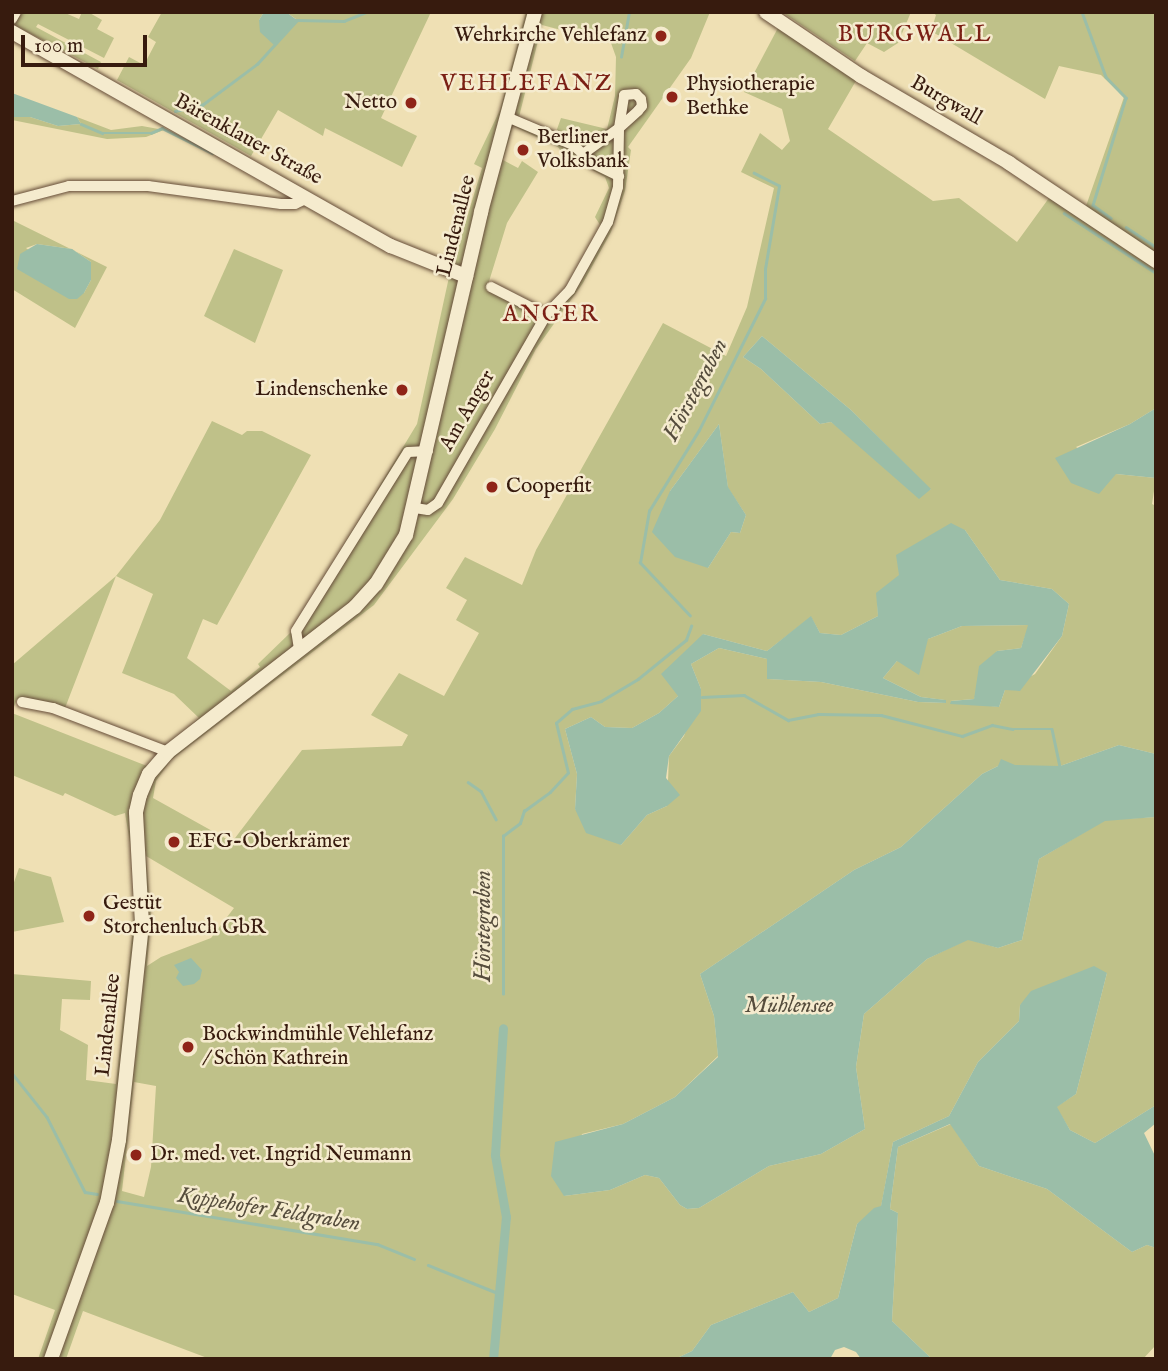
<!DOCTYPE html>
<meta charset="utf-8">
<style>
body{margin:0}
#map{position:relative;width:1168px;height:1371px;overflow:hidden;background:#efe0b4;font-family:"IM FELL English",serif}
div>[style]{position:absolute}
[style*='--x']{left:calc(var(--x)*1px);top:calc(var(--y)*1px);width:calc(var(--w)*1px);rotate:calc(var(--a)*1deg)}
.green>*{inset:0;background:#bfc189}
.water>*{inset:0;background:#9bbea8}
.stream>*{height:2.5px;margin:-1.25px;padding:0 1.25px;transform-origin:1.25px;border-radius:1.25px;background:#9bbea8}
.canal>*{height:9px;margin:-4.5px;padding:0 4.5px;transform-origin:4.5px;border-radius:4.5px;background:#9bbea8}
.roads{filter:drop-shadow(0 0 2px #654c38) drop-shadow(0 0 2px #654c38)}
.street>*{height:10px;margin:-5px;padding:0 5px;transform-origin:5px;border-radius:5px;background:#f5ebce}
.secondary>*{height:14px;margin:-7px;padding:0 7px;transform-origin:7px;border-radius:7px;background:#f5ebce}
.dots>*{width:19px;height:19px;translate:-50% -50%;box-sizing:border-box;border:4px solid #f5ebce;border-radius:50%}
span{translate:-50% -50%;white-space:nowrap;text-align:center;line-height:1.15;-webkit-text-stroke:5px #f5ebce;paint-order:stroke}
.poi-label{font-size:21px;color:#371b0e}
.right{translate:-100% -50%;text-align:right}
.left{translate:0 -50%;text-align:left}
.street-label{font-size:21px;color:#371b0e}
.neighbourhood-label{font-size:23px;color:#7a1f14;letter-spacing:2px}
.water-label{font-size:23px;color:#554c3c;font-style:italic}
.quarter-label{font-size:24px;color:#7a1f14;letter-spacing:2px}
.frame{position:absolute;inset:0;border:14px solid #371b0e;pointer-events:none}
.scale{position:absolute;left:21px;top:35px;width:126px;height:32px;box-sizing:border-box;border:4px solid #371b0e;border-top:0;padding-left:9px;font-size:21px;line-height:24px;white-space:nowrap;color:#371b0e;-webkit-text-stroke:5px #f5ebce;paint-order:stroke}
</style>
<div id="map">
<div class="green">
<div style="clip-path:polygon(20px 12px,63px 12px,79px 19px,82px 12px,88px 12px,102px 20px,97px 29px,114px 38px,104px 58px,38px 24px,36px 27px,101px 62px,98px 69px,14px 25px)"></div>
<div style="clip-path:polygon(162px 12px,264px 12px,259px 20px,296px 19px,286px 12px,431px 12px,381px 118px,417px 136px,402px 167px,325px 128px,323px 136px,278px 110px,251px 156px,117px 80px,129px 57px,144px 65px,156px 42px,148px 37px)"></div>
<div style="clip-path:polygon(evenodd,526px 12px,710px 12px,691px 58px,628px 147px,631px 150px,625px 191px,611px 232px,583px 283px,536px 349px,495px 429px,453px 499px,374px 605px,171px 760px,156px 781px,153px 798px,232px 842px,302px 750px,402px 746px,408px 735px,371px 715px,399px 673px,444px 696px,479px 633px,456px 620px,467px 600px,446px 588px,465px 557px,522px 585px,536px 550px,663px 323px,726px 356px,747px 307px,774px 188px,741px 172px,760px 133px,782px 150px,790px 141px,782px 109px,744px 92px,779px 26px,857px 79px,828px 129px,933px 201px,959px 198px,1017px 242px,1057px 187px,1086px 206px,1124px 97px,1101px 75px,1059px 66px,1045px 99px,931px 31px,936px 15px,932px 12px,1156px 12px,1156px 408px,1130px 424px,1076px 447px,1116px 474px,1156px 478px,1152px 504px,1156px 506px,1156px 754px,1119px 745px,1060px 766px,998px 766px,982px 774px,901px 847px,854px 870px,700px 974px,714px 1016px,718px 1056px,675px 1097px,623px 1124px,582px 1134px,564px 1196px,610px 1190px,645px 1175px,659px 1178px,680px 1205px,687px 1209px,699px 1208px,769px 1166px,821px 1154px,865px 1129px,856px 1067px,864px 1014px,927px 959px,968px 939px,998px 948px,1022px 940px,1039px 859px,1105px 820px,1156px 817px,1156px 1105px,1095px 1143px,1070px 1130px,1056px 1107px,1076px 1094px,1107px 973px,1020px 1005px,1019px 1021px,978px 1062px,949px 1116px,893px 1142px,881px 1207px,857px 1224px,838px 1298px,809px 1312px,793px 1292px,711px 1325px,692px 1351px,675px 1359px,210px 1359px,83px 1311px,66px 1359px,38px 1359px,55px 1310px,12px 1294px,12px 974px,91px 981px,90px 1000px,62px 999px,60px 1030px,88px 1045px,86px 1080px,116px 1084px,135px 909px,136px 879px,125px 813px,115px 816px,65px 793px,63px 796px,12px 775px,12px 713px,147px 766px,199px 718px,174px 694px,122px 673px,153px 594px,116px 576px,65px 708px,17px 699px,12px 712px,12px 665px,116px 576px,160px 520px,212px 421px,242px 435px,247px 431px,262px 431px,311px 455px,217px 625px,203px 619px,187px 658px,231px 691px,260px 667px,258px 664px,291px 632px,417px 424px,449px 277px,482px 168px,474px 164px,500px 110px,526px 12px,542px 25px,611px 43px,616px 57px,615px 96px,607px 129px,561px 118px,556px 132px,519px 117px,542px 25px,526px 12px,513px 126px,558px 147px,563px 154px,605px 177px,609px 188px,595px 217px,602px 228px,569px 286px,540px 316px,487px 288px,507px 223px,538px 172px,522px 161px,518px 168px,503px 160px,513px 126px,526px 12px,762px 336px,851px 410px,931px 490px,831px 422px,820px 424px,761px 369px,743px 357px,762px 336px,526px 12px,719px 424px,728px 488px,746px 515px,740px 533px,731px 532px,708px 568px,670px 491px,719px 424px,526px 12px,965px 530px,1000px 580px,1052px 589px,1069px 604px,1062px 636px,1035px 674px,1005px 690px,999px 707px,950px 701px,974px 699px,997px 651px,1021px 648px,1029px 625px,962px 626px,928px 639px,897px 661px,883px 678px,921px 697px,945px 700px,945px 703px,918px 702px,821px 682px,768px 679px,767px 659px,719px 648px,691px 664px,701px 689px,684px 736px,669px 756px,667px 806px,647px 815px,621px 845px,575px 809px,577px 774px,565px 729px,591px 717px,605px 727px,632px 728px,659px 713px,678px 696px,703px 634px,767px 651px,811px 617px,820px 633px,841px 635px,878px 616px,877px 593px,965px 530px,526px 12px,146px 856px,234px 908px,211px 938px,161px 957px,147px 966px,151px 917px,146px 856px,526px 12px,134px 1082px,156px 1086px,151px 1167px,144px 1197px,122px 1191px,134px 1082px)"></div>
<div style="clip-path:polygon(782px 12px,911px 12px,898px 43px,884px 52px,867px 43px,855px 61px)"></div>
<div style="clip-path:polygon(12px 117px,30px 117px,58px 126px,81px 124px,77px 117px,111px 130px,142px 126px,164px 130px,146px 137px,107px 139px,12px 120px)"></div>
<div style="clip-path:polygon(evenodd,12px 220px,107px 267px,75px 328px,12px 289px,12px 220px,37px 244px,72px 249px,91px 262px,91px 280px,84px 293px,26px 248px,37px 244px)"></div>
<div style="clip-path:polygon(234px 249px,283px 270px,255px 343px,204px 316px)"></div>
<div style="clip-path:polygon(19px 868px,51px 877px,64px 922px,12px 932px,12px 888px)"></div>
<div style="clip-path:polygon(951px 1124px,979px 1166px,1047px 1189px,1132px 1252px,1147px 1245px,1156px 1248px,1156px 1345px,1143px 1359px,932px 1359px,892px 1321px,898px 1213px,890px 1209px,898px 1147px)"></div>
</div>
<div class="water">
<div style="clip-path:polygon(264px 12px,286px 12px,297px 20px,274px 45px,260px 32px,259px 20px)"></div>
<div style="clip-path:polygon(12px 93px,77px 117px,81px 124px,58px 126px,30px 117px,12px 117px)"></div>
<div style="clip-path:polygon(37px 244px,72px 249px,91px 262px,91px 280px,84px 293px,77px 299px,69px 299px,17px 269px,20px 254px)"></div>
<div style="clip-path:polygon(762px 336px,851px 410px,931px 489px,919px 499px,831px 422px,820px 424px,761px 369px,743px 357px)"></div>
<div style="clip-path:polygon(1156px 408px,1156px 478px,1116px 474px,1099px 494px,1071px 483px,1055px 458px,1130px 424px)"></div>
<div style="clip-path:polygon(719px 424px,728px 487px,746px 515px,740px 533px,731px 532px,708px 568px,675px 557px,652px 532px,670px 491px)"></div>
<div style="clip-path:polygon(951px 523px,965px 530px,1000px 580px,1052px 589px,1069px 604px,1062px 636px,1020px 691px,1005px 690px,999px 707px,950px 704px,951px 701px,974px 699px,979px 666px,997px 651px,1021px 648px,1028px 625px,962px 626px,928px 639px,919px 675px,897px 661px,883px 678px,921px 697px,946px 700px,946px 703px,918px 702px,821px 682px,767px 679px,767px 659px,719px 648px,691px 664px,701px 689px,701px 711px,669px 756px,666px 778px,680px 795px,667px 806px,647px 815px,621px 845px,586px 833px,575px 809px,577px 774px,565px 729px,591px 717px,605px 727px,632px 728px,659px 713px,678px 696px,661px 674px,703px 634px,767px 651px,811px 616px,820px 633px,841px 635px,878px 616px,876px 593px,899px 575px,896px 555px)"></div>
<div style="clip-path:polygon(1119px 745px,1156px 754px,1156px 817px,1105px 821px,1039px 859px,1022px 940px,998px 948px,968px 940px,927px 959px,864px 1014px,856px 1067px,865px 1129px,821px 1154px,769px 1166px,699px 1208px,687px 1209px,680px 1205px,659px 1178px,645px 1175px,610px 1190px,564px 1196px,551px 1176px,555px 1142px,623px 1124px,675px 1097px,718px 1057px,714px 1016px,700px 974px,854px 870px,901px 847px,982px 774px,998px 766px,1001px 759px,1015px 765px,1060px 766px)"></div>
<div style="clip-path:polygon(191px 958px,202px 970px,200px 979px,194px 984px,183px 986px,176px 978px,179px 972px,174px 965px)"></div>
<div style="clip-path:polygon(1094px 966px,1107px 973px,1076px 1094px,1057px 1107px,1070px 1130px,1095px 1143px,1156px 1105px,1156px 1123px,1144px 1133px,1156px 1158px,1156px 1248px,1147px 1245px,1132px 1252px,1047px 1189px,979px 1166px,950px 1124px,898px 1147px,890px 1209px,898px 1213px,892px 1321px,932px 1359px,861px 1359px,856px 1352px,844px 1347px,835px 1350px,830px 1359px,675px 1359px,692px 1351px,711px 1325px,793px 1292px,809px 1312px,838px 1298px,857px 1224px,874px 1208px,881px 1206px,893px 1142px,949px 1116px,978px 1062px,1019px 1021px,1020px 1005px,1031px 991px)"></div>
</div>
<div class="stream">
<div style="--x:1082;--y:12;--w:69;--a:69.7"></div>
<div style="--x:1106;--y:77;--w:29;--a:46"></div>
<div style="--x:1126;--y:98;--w:112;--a:107.1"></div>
<div style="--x:1093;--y:205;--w:22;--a:36"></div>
<div style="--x:621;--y:57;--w:46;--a:-79.9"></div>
<div style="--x:175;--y:111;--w:28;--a:-13"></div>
<div style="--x:202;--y:105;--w:69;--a:-36.7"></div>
<div style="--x:257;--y:64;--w:59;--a:-47.7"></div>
<div style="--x:297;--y:20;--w:47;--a:1.2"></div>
<div style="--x:344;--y:21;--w:24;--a:-22"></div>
<div style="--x:81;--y:124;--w:23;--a:23"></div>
<div style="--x:102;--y:133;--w:49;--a:0"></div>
<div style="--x:151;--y:133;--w:12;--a:-24"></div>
<div style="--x:162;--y:128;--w:56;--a:26.6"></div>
<div style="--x:1064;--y:213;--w:110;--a:33.1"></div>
<div style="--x:1126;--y:227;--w:36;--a:34"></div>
<div style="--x:690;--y:616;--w:73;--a:-133.3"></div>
<div style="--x:640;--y:563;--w:53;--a:-80.2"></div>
<div style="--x:649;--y:511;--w:95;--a:-58.3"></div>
<div style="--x:699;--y:430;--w:147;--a:-63.3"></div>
<div style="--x:765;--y:299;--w:30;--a:-90"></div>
<div style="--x:765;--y:269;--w:84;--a:-80.4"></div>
<div style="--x:779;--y:186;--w:28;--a:-153"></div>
<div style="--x:702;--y:697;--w:42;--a:-2.7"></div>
<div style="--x:744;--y:695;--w:51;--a:29.6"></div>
<div style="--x:788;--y:720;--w:31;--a:-11"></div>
<div style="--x:818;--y:714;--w:63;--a:0.9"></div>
<div style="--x:881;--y:715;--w:84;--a:14.5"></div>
<div style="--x:962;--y:736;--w:32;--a:-20"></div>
<div style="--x:992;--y:725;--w:21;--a:11"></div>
<div style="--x:1013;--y:729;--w:39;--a:0"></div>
<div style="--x:1052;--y:729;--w:38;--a:78"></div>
<div style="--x:468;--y:782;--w:16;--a:35"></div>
<div style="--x:481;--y:791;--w:32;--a:62"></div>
<div style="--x:503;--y:994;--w:158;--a:-90"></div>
<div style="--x:503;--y:836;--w:21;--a:-37"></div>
<div style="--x:520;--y:823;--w:13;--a:-72"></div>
<div style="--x:524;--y:811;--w:32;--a:-36"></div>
<div style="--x:550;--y:792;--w:26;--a:-47"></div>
<div style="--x:568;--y:773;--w:51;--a:-103.5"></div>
<div style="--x:556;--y:723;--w:21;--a:-41"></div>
<div style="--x:572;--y:709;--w:30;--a:-15"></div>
<div style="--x:601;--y:701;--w:43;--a:-30.7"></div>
<div style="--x:638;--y:679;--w:62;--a:-39.1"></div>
<div style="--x:686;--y:640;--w:15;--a:-70"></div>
<div style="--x:12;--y:1073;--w:56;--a:51.5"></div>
<div style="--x:47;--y:1117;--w:84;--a:63.1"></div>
<div style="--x:85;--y:1192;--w:12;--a:9"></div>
<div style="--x:117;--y:1201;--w:264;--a:9.4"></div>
<div style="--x:377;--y:1244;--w:40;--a:22"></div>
<div style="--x:428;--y:1265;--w:78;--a:21.9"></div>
</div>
<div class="canal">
<div style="--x:493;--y:1359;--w:143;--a:-84.8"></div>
<div style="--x:506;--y:1217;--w:63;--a:-100.1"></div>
<div style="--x:495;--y:1155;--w:127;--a:-86.4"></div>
</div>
<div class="roads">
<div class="street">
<div style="--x:12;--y:19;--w:8;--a:-60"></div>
<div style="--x:507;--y:117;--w:72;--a:23"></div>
<div style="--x:573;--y:145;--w:28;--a:42"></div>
<div style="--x:594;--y:164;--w:28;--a:26"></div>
<div style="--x:12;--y:201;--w:59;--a:-14.7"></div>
<div style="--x:69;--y:186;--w:79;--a:0"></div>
<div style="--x:148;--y:186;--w:134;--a:7.7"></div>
<div style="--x:281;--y:204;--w:14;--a:0"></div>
<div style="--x:295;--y:204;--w:14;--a:-25"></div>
<div style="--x:491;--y:287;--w:62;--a:27"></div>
<div style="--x:415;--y:508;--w:13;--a:9"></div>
<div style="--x:428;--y:510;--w:12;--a:-35"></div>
<div style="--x:438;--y:503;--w:217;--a:-60.1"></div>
<div style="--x:546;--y:315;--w:35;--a:-46"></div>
<div style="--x:570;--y:290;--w:78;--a:-60.8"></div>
<div style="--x:608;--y:222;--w:36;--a:-74"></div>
<div style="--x:618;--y:187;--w:59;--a:-89"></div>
<div style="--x:619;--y:128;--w:33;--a:-81"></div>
<div style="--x:624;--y:95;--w:12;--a:-5"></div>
<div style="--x:636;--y:94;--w:7;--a:45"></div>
<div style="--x:641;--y:99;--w:7;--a:82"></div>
<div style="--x:642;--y:106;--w:6;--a:129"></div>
<div style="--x:638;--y:111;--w:25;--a:138"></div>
<div style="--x:619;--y:128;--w:44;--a:144.2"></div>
<div style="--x:299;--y:649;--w:18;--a:-99"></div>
<div style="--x:296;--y:631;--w:211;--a:-58"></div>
<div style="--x:408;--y:452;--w:20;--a:-3"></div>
<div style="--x:22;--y:702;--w:32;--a:11"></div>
<div style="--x:53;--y:708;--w:123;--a:20.9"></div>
</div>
<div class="secondary">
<div style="--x:766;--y:12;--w:115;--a:34"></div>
<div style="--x:861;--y:76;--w:172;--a:30.4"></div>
<div style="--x:1009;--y:163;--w:177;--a:33.7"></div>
<div style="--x:12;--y:32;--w:435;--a:29.5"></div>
<div style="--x:391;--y:246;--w:81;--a:21.8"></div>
<div style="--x:51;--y:1359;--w:166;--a:-70.3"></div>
<div style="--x:107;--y:1203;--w:64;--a:-79.2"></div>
<div style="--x:119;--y:1140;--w:217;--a:-83.9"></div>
<div style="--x:142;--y:924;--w:112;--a:-93.1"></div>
<div style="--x:136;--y:812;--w:17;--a:-77"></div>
<div style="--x:140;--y:795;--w:23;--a:-67"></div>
<div style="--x:149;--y:774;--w:29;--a:-49"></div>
<div style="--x:168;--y:752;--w:237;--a:-37.8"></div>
<div style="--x:355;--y:607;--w:31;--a:-48"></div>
<div style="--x:376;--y:584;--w:57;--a:-58.5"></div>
<div style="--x:406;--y:535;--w:332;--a:-76.9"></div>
<div style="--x:481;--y:212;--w:207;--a:-74.9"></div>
</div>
</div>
<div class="dots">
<div style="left:661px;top:36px;background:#8f2418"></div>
<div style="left:672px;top:97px;background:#8f2418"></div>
<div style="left:411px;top:103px;background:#8f2418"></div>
<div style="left:523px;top:150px;background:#8f2418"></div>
<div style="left:402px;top:390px;background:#8f2418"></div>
<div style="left:492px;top:487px;background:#8f2418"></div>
<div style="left:174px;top:842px;background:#8f2418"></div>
<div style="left:89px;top:916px;background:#8f2418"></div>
<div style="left:188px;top:1047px;background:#8f2418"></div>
<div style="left:136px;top:1155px;background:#8f2418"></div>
</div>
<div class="poi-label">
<span class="right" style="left:647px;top:36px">Wehrkirche Vehlefanz</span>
<span class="left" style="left:686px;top:97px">Physiotherapie<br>Bethke</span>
<span class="right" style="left:397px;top:103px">Netto</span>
<span class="left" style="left:537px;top:150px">Berliner<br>Volksbank</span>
<span class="right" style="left:388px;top:390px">Lindenschenke</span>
<span class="left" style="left:506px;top:487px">Cooperfit</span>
<span class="left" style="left:188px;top:842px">EFG-Oberkrämer</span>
<span class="left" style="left:103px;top:916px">Gestüt<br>Storchenluch GbR</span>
<span class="left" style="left:202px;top:1047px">Bockwindmühle Vehlefanz<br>/ Schön Kathrein</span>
<span class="left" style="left:150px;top:1155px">Dr. med. vet. Ingrid Neumann</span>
</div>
<div class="street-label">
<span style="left:946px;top:101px;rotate:30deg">Burgwall</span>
<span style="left:248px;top:140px;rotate:29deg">Bärenklauer Straße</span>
<span style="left:457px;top:226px;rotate:-76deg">Lindenallee</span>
<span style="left:468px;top:411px;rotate:-60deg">Am Anger</span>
<span style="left:109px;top:1025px;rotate:-84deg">Lindenallee</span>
</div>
<div class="neighbourhood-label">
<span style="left:915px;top:35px">BURGWALL</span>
<span style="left:551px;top:315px">ANGER</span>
</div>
<div class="water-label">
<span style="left:696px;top:390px;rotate:-62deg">Hörstegraben</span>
<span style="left:484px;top:926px;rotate:-90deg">Hörstegraben</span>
<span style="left:789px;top:1006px">Mühlensee</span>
<span style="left:269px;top:1210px;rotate:9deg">Koppehofer Feldgraben</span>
</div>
<div class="quarter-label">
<span style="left:527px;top:84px">VEHLEFANZ</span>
</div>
<div class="frame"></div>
<div class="scale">100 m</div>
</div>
